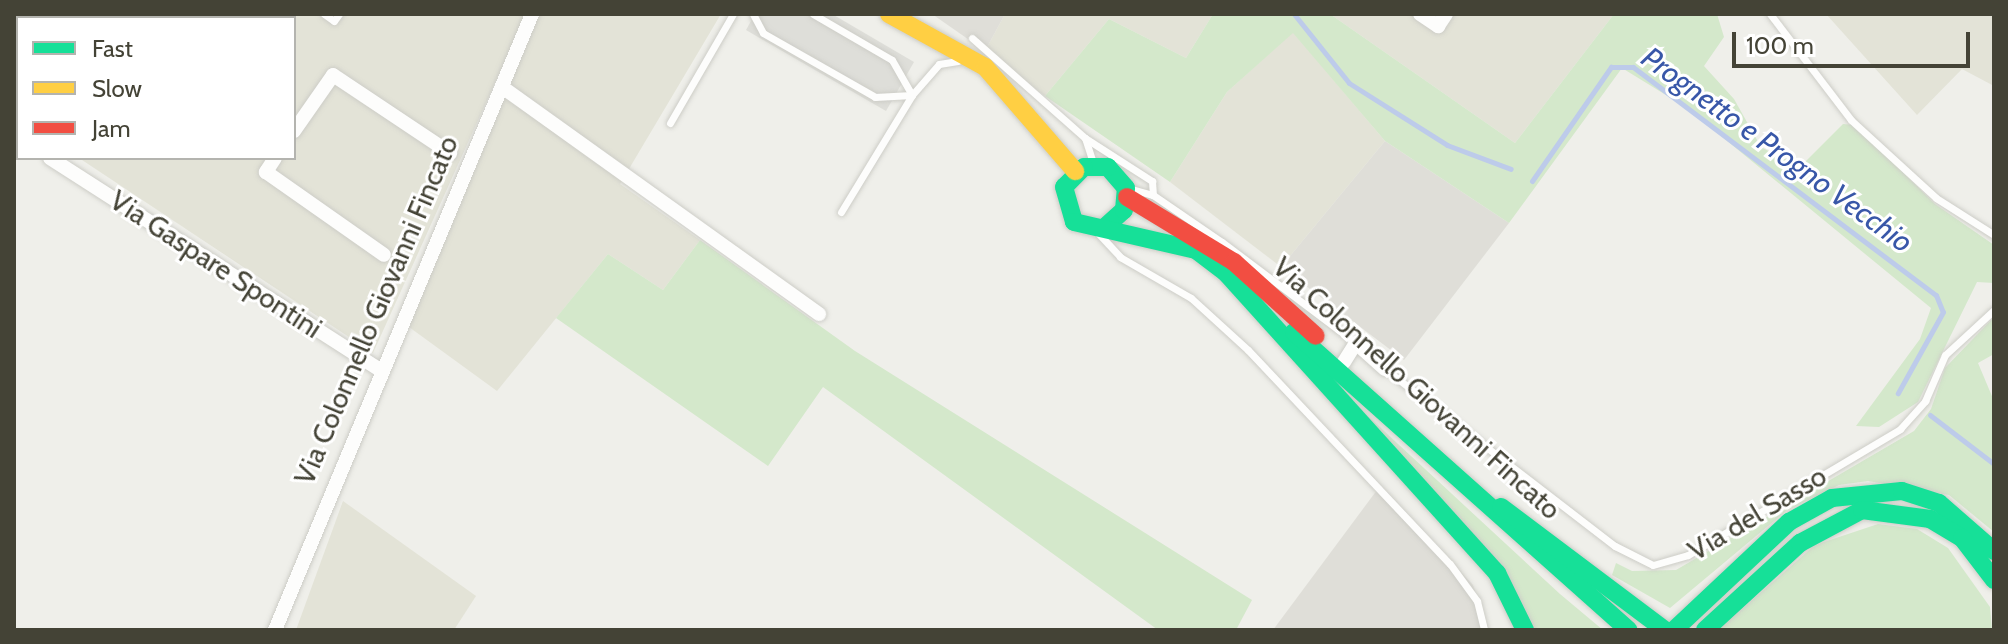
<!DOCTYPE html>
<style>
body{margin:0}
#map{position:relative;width:2008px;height:644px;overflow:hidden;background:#efefea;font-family:Cabin,sans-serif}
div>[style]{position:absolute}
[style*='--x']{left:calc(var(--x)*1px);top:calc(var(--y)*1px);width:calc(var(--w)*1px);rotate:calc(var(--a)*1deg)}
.residential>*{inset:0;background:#e3e3d7}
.industrial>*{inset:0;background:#dfded8}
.green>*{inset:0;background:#d4e8cb}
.parking>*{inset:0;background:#deded9}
.stream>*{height:5px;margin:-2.5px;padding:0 2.5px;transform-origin:2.5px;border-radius:2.5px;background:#bdcbea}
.roads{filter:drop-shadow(0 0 2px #cdcdc7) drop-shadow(0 0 2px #cdcdc7)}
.lane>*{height:7px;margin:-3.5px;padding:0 3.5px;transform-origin:3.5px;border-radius:3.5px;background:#fdfdfc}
.street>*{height:14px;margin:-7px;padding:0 7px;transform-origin:7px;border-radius:7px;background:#fdfdfc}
.fast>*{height:18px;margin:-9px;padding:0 9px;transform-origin:9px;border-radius:9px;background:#16e098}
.slow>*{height:18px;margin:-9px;padding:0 9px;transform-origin:9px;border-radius:9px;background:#ffcf43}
.jam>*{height:18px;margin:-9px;padding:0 9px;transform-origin:9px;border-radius:9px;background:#f24e42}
span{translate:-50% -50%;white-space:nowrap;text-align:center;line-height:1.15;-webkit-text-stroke:6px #fff;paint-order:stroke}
.street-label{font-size:28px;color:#444336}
.water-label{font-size:30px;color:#3857a8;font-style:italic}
.frame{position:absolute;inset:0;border:16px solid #444336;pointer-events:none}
.legend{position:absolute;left:16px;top:16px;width:280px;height:144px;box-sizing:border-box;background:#fff;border:2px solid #b4b4af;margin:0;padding:10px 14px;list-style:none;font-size:24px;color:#444336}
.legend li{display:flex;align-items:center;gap:16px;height:40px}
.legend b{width:40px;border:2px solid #b4b4af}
.scale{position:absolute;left:1732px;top:32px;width:238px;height:36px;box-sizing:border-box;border:4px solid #444336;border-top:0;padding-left:10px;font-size:24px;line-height:28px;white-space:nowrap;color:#444336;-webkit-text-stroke:6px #fff;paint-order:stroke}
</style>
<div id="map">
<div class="residential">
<div style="clip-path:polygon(14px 14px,526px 14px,373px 353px,79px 158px,294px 158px,294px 18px,18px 18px,18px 117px)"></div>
<div style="clip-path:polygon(535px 14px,721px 14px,620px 184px,700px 240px,663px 290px,608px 254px,497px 391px,409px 327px)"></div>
<div style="clip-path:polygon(1005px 14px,1213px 14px,1186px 58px,1109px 19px,1045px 96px,985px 51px)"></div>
<div style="clip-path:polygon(1330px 14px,1614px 14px,1515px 143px)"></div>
<div style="clip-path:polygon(1826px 14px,1994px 14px,1994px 86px,1962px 69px,1917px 115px)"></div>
<div style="clip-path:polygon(1293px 32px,1385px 141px,1281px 267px,1170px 182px,1227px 92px)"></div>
<div style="clip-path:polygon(343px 501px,476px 596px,454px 630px,296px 630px)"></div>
</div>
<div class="industrial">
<div style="clip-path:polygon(932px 14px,1005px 14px,985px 51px)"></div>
<div style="clip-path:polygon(1385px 141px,1509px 223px,1404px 360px,1281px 267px)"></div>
<div style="clip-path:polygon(1380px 486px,1473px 585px,1489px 630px,1273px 630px)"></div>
</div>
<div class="green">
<div style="clip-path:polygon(1213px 14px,1330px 14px,1515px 143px,1614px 14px,1717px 14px,1724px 37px,1704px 66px,1734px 99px,1761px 147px,1783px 159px,1806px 161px,1843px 124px,1855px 125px,1935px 204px,1994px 245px,1994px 283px,1977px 282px,1918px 402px,1879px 427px,1856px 426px,1920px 339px,1931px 308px,1687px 108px,1622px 68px,1509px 223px,1385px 141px,1293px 33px,1227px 92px,1170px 182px,1045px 96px,1109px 19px,1186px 58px)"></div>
<div style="clip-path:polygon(700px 240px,855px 351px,1252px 600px,1236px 630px,1158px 630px,823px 387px,768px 466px,556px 318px,608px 254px,663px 290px)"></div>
<div style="clip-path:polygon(1994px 317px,1994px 354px,1978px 363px,1994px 401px,1994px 532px,1949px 495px,1868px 481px,1839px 485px,1786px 511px,1670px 608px,1612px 575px,1616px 563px,1632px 571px,1676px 570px,1914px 431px,1931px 409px,1945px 368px)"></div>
<div style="clip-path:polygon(1357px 406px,1560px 594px,1603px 630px,1529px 630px)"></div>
<div style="clip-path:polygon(1878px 524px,1917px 529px,1948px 548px,1990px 607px,1992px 630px,1718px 630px,1815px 545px)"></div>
</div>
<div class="parking">
<div style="clip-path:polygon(755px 14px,832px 14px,914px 62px,886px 111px,746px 30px)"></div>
</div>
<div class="stream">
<div style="--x:1294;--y:14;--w:88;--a:51.4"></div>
<div style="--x:1349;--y:83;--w:116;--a:32.3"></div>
<div style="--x:1447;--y:145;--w:68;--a:20.6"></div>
<div style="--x:1532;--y:181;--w:139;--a:-55.3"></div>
<div style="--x:1611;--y:67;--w:22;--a:0"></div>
<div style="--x:1633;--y:67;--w:379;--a:37"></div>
<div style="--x:1936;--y:295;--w:18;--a:68"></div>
<div style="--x:1943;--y:312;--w:93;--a:119.1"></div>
<div style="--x:1930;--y:415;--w:81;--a:37.4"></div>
</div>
<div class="roads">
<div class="lane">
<div style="--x:324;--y:14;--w:12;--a:35"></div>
<div style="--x:334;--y:21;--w:9;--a:-54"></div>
<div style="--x:753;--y:14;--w:21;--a:62"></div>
<div style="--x:763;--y:33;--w:129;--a:29.7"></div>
<div style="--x:875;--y:97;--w:37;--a:-3"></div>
<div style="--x:813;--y:14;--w:91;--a:30.2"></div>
<div style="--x:892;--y:60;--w:40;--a:60.3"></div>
<div style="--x:1770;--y:14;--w:133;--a:52.6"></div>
<div style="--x:1851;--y:120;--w:115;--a:42.5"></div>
<div style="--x:1936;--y:198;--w:69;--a:32.5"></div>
<div style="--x:972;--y:38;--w:151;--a:41.5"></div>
<div style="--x:1085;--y:138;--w:80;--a:32.7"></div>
<div style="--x:1152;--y:181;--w:14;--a:86"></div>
<div style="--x:670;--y:123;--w:126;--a:-60"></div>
<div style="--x:1085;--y:138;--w:26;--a:72"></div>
<div style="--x:1128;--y:188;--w:26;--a:16"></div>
<div style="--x:1153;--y:195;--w:83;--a:34.3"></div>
<div style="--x:1222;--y:242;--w:168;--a:37"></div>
<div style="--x:841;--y:212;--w:137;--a:-58.7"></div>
<div style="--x:912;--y:95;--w:41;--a:-48.9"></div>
<div style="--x:939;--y:64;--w:19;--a:-9"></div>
<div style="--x:1098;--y:233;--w:33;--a:47"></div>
<div style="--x:1120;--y:257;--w:82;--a:30"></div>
<div style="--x:1191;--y:298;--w:77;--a:42.4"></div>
<div style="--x:1248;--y:350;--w:294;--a:46.7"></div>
<div style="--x:1450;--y:564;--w:46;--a:53.9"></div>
<div style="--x:1477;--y:601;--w:30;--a:76"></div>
<div style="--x:1385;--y:369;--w:290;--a:37.6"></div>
<div style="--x:1615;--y:546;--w:42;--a:26.6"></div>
<div style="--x:1653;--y:565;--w:36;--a:-16"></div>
<div style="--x:1688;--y:555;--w:247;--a:-30.7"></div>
<div style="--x:1900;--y:429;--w:38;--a:-48"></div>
<div style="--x:1925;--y:401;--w:50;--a:-66.5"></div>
<div style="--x:1945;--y:355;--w:67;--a:-42.6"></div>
</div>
<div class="street">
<div style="--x:1420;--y:14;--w:22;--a:34"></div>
<div style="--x:1438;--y:26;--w:14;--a:-56"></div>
<div style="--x:34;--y:18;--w:4;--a:-63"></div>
<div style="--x:167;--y:18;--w:5;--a:-53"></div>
<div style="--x:14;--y:47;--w:7;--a:-56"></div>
<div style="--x:502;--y:87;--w:390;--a:35.6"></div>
<div style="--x:294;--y:131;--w:68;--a:-55.1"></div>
<div style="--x:333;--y:75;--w:141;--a:33.7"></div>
<div style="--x:14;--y:135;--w:5;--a:37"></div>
<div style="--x:50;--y:158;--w:394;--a:32.7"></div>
<div style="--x:275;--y:158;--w:17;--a:123"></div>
<div style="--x:266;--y:172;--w:144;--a:35.1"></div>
<div style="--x:1344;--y:362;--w:22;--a:-58"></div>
<div style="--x:1356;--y:343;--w:39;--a:42"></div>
<div style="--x:275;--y:630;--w:667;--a:-67.35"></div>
</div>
<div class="fast">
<div style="--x:1105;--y:227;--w:25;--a:-42"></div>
<div style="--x:1124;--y:210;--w:22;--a:-85"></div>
<div style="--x:1126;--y:188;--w:28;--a:-131"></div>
<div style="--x:1108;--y:167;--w:24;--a:180"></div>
<div style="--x:1084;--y:167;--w:28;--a:135"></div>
<div style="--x:1064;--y:187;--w:36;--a:74"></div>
<div style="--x:1074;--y:222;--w:125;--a:12.9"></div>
<div style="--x:1196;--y:250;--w:48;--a:37.3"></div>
<div style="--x:1225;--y:272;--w:406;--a:47.9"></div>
<div style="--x:1497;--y:573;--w:64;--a:63.8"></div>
<div style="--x:1294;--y:332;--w:448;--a:41.7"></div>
<div style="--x:1501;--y:507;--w:205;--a:36.9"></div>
<div style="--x:1674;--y:630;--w:158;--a:-43.2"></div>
<div style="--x:1789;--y:522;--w:49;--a:-29.2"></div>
<div style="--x:1832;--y:498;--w:70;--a:-5.7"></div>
<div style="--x:1902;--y:491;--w:39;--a:18"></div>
<div style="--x:1939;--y:503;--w:73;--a:41.1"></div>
<div style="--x:1705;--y:630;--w:129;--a:-42.5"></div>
<div style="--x:1800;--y:543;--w:70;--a:-28"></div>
<div style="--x:1862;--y:510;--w:69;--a:7.5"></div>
<div style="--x:1930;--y:519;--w:37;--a:31"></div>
<div style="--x:1962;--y:538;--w:53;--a:52.7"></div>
</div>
<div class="slow">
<div style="--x:889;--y:14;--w:110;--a:28.9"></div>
<div style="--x:985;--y:67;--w:138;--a:49.1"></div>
</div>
<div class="jam">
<div style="--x:1127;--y:197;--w:125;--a:31.3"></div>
<div style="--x:1234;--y:262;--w:110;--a:42.1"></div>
</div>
</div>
<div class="street-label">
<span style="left:216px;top:264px;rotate:33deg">Via Gaspare Spontini</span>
<span style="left:376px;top:310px;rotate:-67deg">Via Colonnello Giovanni Fincato</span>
<span style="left:1417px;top:388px;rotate:42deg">Via Colonnello Giovanni Fincato</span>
<span style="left:1757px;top:513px;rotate:-31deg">Via del Sasso</span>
</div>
<div class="water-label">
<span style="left:1777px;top:150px;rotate:36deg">Prognetto e Progno Vecchio</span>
</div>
<div class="frame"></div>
<ul class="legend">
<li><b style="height:10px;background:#16e098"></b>Fast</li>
<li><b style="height:10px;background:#ffcf43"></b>Slow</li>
<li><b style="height:10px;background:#f24e42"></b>Jam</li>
</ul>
<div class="scale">100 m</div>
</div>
